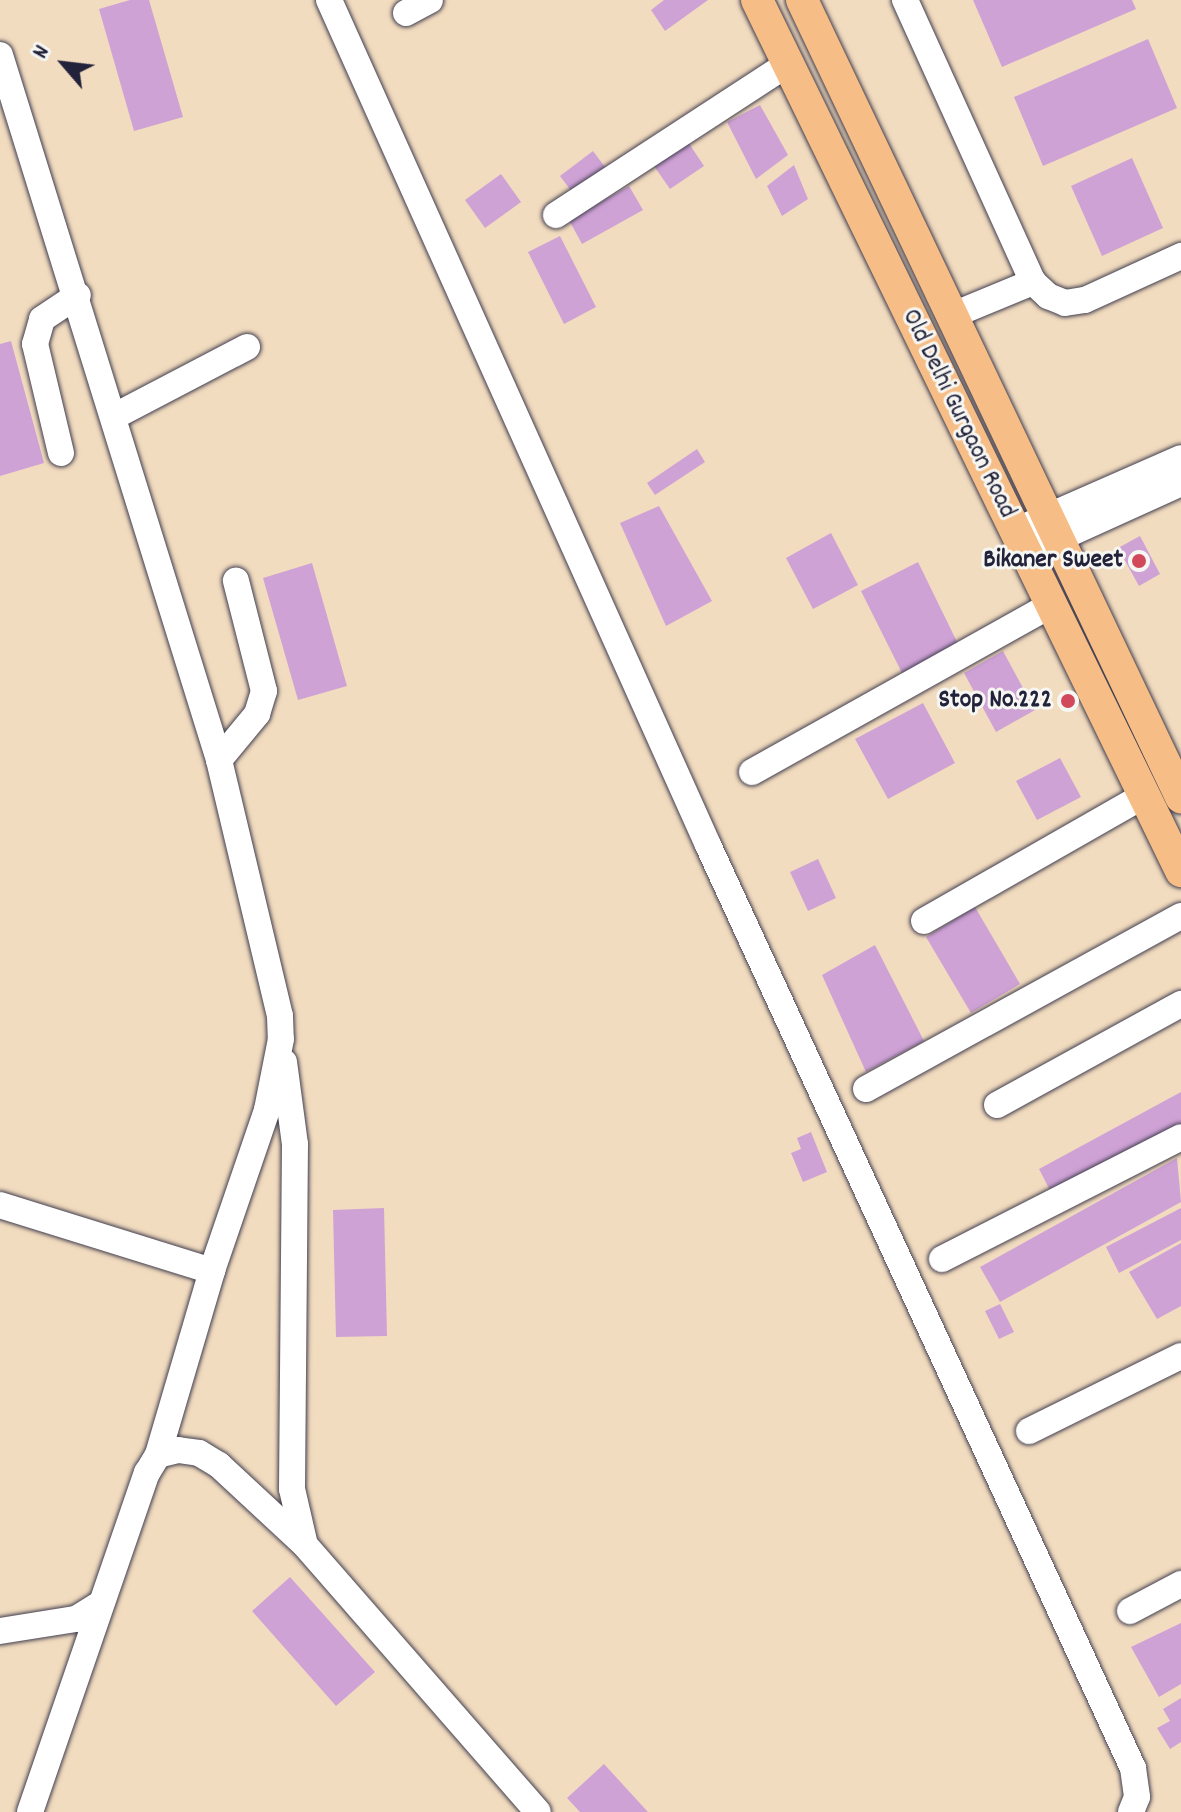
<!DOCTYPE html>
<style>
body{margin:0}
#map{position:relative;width:1181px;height:1812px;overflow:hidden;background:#f2dcbf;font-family:Dekko,sans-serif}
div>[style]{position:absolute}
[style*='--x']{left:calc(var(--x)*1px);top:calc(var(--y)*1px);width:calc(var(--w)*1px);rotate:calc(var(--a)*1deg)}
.building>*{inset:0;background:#cfa2d6}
.roads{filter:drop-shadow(0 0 2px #413e4f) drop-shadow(0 0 2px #413e4f)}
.minor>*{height:26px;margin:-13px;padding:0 13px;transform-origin:13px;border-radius:13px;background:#fff}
.major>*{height:32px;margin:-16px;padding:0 16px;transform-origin:16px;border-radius:16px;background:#f6be86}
.dots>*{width:22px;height:22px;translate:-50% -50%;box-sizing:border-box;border:4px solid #f6f6f2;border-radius:50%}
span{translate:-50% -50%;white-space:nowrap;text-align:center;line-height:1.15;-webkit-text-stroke:6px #f6f6f2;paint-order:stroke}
.street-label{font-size:26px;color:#22223b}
.poi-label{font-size:26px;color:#22223b;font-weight:700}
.right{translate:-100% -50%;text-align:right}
.north{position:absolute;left:24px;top:24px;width:80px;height:80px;-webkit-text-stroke:6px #f6f6f2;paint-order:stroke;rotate:298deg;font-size:22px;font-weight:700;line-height:32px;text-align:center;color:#22223b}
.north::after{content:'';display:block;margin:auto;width:28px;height:36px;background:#22223b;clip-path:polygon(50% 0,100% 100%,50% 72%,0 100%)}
</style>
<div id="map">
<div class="building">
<div style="clip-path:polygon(130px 0,149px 0,183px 117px,134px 131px,99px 9px)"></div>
<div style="clip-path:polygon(664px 0,708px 0,665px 31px,651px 10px)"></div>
<div style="clip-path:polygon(973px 0,1132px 0,1136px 9px,1002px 67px)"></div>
<div style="clip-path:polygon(1148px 39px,1177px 108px,1043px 166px,1014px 97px)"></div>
<div style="clip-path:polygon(760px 105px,788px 155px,756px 179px,727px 122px)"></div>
<div style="clip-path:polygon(688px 142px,704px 166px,670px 189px,654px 166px)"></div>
<div style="clip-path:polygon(593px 151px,608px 171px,575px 196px,560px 176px)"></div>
<div style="clip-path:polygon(1132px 158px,1163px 228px,1102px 256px,1071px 186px)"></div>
<div style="clip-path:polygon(794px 165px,808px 199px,782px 216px,767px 186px)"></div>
<div style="clip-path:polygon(501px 174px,521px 202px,485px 228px,465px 200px)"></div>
<div style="clip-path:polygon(629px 186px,643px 210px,582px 244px,569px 220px)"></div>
<div style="clip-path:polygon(560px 236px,596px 307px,564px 324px,528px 252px)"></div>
<div style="clip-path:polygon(11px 341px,44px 463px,0 476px,0 344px)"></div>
<div style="clip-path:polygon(697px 449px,705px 462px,655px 495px,647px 483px)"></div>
<div style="clip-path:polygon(659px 506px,712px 601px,666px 626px,620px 523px)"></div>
<div style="clip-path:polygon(831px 533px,858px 585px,813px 609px,786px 558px)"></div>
<div style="clip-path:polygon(1140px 536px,1160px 574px,1139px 586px,1118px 548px)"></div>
<div style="clip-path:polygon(918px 562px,961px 650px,905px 679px,861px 591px)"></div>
<div style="clip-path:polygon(312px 563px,347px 686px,298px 700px,263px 578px)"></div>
<div style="clip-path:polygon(1003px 651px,1035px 710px,996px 732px,964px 673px)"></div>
<div style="clip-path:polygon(923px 703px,955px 763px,888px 799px,855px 739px)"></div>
<div style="clip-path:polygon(1060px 758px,1081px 797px,1037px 820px,1016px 781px)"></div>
<div style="clip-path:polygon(818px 859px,836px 898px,808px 911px,790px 872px)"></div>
<div style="clip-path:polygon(975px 907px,1020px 984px,971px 1013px,926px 937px)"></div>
<div style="clip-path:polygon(875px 945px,924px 1041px,866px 1072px,822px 975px)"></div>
<div style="clip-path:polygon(1181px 1092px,1181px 1130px,1054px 1198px,1039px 1169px)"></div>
<div style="clip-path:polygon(811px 1132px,827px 1172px,803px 1182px,791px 1153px,801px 1149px,797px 1138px)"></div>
<div style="clip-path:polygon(1177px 1158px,1181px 1202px,1000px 1302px,980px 1267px)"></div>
<div style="clip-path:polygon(384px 1208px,387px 1336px,336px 1337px,333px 1210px)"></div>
<div style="clip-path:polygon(1181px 1208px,1181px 1240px,1119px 1273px,1106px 1247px)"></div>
<div style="clip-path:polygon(1181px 1243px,1181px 1306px,1157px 1319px,1129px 1272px)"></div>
<div style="clip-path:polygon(1000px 1304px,1014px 1332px,999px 1339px,985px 1311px)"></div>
<div style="clip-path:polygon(290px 1577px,375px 1672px,336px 1706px,252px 1611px)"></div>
<div style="clip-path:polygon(1181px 1623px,1181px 1684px,1159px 1697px,1131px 1647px)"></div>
<div style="clip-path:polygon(1181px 1698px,1181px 1742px,1170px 1749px,1157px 1728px,1170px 1721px,1163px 1709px)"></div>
<div style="clip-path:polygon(604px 1764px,648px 1812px,580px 1812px,567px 1798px)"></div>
</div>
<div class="roads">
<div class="minor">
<div style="--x:329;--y:0;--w:926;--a:65.84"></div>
<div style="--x:708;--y:845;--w:1016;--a:65.28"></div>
<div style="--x:1133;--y:1768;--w:29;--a:82"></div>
<div style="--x:1137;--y:1797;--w:16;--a:112"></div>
<div style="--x:905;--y:0;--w:310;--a:65.6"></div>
<div style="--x:1033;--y:282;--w:21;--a:43"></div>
<div style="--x:1048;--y:296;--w:18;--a:22"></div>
<div style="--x:1065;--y:303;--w:20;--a:-9"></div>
<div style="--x:1085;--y:300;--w:106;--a:-24.6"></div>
<div style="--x:406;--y:13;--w:27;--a:-28"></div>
<div style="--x:0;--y:55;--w:738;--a:72.74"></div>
<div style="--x:219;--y:760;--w:263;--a:76.6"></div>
<div style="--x:280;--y:1016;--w:23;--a:88"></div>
<div style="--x:281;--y:1039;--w:72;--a:101.2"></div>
<div style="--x:267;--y:1110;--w:170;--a:108.9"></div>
<div style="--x:212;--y:1271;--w:192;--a:106.4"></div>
<div style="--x:556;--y:215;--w:277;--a:-33.1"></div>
<div style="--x:953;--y:315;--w:87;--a:-22.4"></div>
<div style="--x:115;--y:416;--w:149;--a:-27.6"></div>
<div style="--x:61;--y:453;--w:112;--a:-103.4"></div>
<div style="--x:35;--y:344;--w:26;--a:-74"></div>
<div style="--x:42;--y:319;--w:43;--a:-33.7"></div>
<div style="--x:1015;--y:531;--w:181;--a:-23.7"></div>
<div style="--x:1027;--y:553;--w:169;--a:-24.4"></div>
<div style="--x:219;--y:760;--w:60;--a:-50.4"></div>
<div style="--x:257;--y:714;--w:24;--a:-73"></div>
<div style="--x:264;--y:691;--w:114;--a:-104.3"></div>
<div style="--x:752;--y:772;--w:344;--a:-29.2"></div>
<div style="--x:924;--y:921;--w:254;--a:-29.7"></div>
<div style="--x:284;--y:1062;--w:83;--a:82.4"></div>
<div style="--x:295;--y:1144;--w:345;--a:90.5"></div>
<div style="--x:292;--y:1489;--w:53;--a:77"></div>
<div style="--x:866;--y:1089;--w:359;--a:-28.8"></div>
<div style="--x:997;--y:1105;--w:210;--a:-28.8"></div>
<div style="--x:0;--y:1205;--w:222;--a:17.3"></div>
<div style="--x:942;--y:1259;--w:268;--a:-27"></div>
<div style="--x:1029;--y:1431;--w:169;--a:-26.3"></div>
<div style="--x:1130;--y:1611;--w:58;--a:-27.9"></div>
<div style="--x:0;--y:1631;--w:77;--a:-9"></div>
<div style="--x:76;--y:1619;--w:26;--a:-32"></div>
<div style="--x:30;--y:1812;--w:359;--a:-71"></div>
<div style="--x:147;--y:1473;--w:21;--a:-59"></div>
<div style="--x:158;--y:1455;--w:21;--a:-14"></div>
<div style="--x:178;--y:1450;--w:21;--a:8"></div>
<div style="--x:199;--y:1453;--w:23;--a:31"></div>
<div style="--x:219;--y:1465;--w:117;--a:42.9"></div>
<div style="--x:305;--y:1545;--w:354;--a:48.9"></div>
</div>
<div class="major">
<div style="--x:757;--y:0;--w:969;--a:64.04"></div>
<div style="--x:802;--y:0;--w:883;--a:64.57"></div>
</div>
</div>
<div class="dots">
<div style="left:1139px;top:561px;background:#d1495b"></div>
<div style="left:1068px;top:701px;background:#d1495b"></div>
</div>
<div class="street-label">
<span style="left:958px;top:414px;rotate:64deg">Old Delhi Gurgaon Road</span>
</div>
<div class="poi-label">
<span class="right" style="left:1123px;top:561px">Bikaner Sweet</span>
<span class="right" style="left:1052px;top:701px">Stop No.222</span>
</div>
<div class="north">N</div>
</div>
